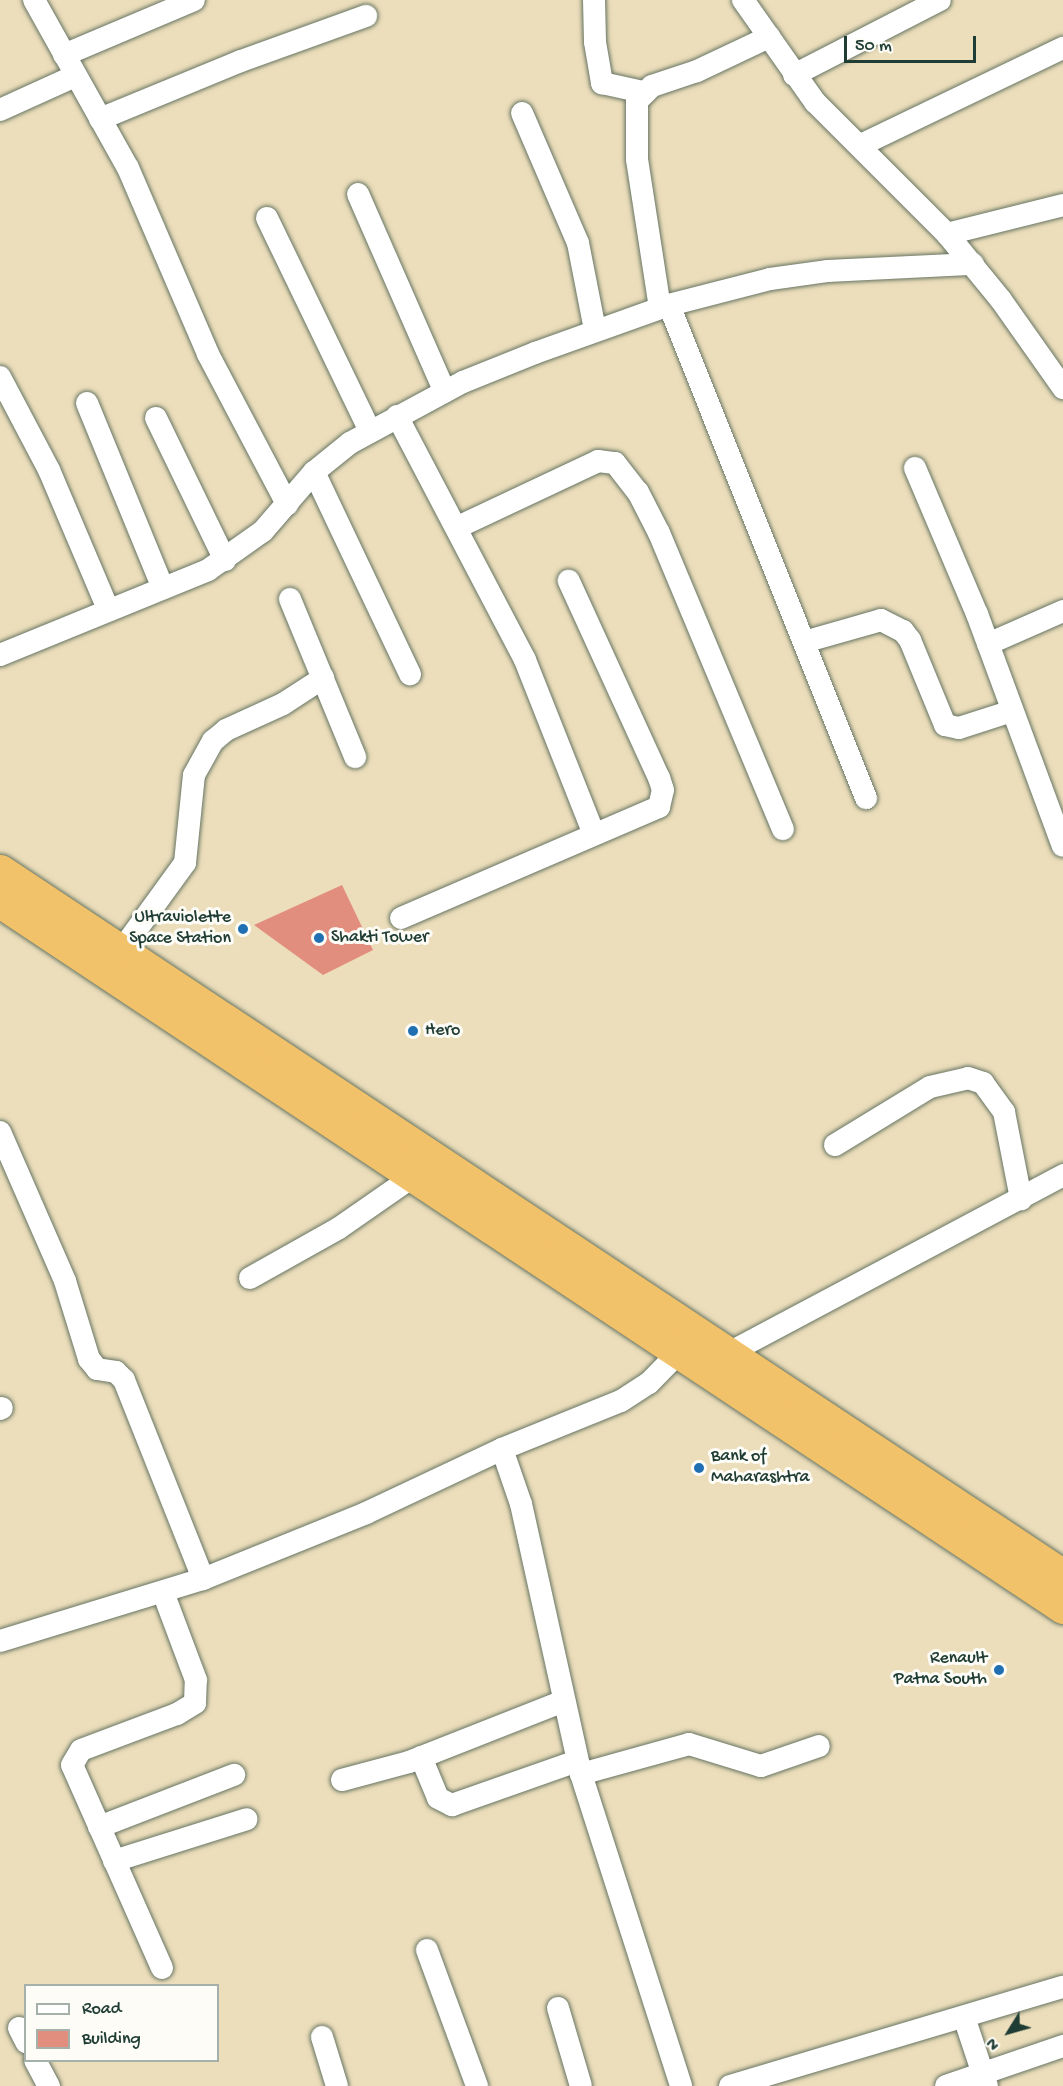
<!DOCTYPE html>
<style>
body{margin:0}
#map{position:relative;width:1063px;height:2086px;overflow:hidden;background:#ecdebb;font-family:"Gochi Hand",sans-serif}
div>[style]{position:absolute}
[style*='--x']{left:calc(var(--x)*1px);top:calc(var(--y)*1px);width:calc(var(--w)*1px);rotate:calc(var(--a)*1deg)}
.building>*{inset:0;background:#e28e7e}
.roads{filter:drop-shadow(0 0 2px #677563) drop-shadow(0 0 2px #677563)}
.minor>*{height:22px;margin:-11px;padding:0 11px;transform-origin:11px;border-radius:11px;background:#fff}
.highway>*{height:33px;margin:-16.5px;padding:0 16.5px;transform-origin:16.5px;border-radius:16.5px;background:#f2c26a}
.dots>*{width:16px;height:16px;translate:-50% -50%;box-sizing:border-box;border:3px solid #fdfcf7;border-radius:50%}
span{translate:-50% -50%;white-space:nowrap;text-align:center;line-height:1.15;-webkit-text-stroke:6px #fdfcf7;paint-order:stroke}
.poi-label{font-size:18px;color:#1f3d34}
.right{translate:-100% -50%;text-align:right}
.left{translate:0 -50%;text-align:left}
.legend{position:absolute;left:24px;top:1984px;width:195px;height:78px;box-sizing:border-box;background:#fdfcf7;border:2px solid #a4b0a9;margin:0;padding:8px 10px;list-style:none;font-size:18px;color:#1f3d34}
.legend li{display:flex;align-items:center;gap:12px;height:30px}
.legend b{width:30px;border:2px solid #a4b0a9}
.north{position:absolute;left:979px;top:2002px;width:60px;height:60px;-webkit-text-stroke:4px #fdfcf7;paint-order:stroke;rotate:233deg;font-size:16px;font-weight:700;line-height:24px;text-align:center;color:#1f3d34}
.north::after{content:'';display:block;margin:auto;width:21px;height:27px;background:#1f3d34;clip-path:polygon(50% 0,100% 100%,50% 72%,0 100%)}
.scale{position:absolute;left:844px;top:36px;width:132px;height:27px;box-sizing:border-box;border:3px solid #1f3d34;border-top:0;padding-left:8px;font-size:18px;line-height:21px;white-space:nowrap;color:#1f3d34;-webkit-text-stroke:4px #fdfcf7;paint-order:stroke}
</style>
<div id="map">
<div class="building">
<div style="clip-path:polygon(342px 885px,373px 950px,323px 975px,254px 925px)"></div>
</div>
<div class="roads">
<div class="minor">
<div style="--x:34;--y:0;--w:193;--a:60.8"></div>
<div style="--x:128;--y:168;--w:202;--a:66.7"></div>
<div style="--x:208;--y:354;--w:170;--a:62.2"></div>
<div style="--x:594;--y:0;--w:42;--a:88.6"></div>
<div style="--x:595;--y:42;--w:42;--a:80.3"></div>
<div style="--x:602;--y:83;--w:42;--a:12.4"></div>
<div style="--x:743;--y:0;--w:125;--a:54.8"></div>
<div style="--x:815;--y:102;--w:187;--a:45"></div>
<div style="--x:947;--y:234;--w:85;--a:50.7"></div>
<div style="--x:1001;--y:300;--w:108;--a:54.8"></div>
<div style="--x:64;--y:55;--w:141;--a:-22.9"></div>
<div style="--x:794;--y:75;--w:164;--a:-27.2"></div>
<div style="--x:0;--y:110;--w:82;--a:-24.4"></div>
<div style="--x:522;--y:113;--w:142;--a:66.7"></div>
<div style="--x:578;--y:243;--w:89;--a:78.9"></div>
<div style="--x:100;--y:119;--w:152;--a:-22.4"></div>
<div style="--x:241;--y:61;--w:133;--a:-19.8"></div>
<div style="--x:861;--y:145;--w:224;--a:-25.7"></div>
<div style="--x:358;--y:194;--w:216;--a:66.3"></div>
<div style="--x:267;--y:218;--w:237;--a:64.2"></div>
<div style="--x:947;--y:234;--w:120;--a:-14"></div>
<div style="--x:669;--y:305;--w:531;--a:68.22"></div>
<div style="--x:660;--y:308;--w:151;--a:-98.8"></div>
<div style="--x:637;--y:159;--w:58;--a:-90"></div>
<div style="--x:637;--y:101;--w:21;--a:-45"></div>
<div style="--x:652;--y:86;--w:47;--a:-18.4"></div>
<div style="--x:697;--y:71;--w:80;--a:-25.3"></div>
<div style="--x:0;--y:377;--w:105;--a:62.2"></div>
<div style="--x:49;--y:470;--w:151;--a:67"></div>
<div style="--x:87;--y:403;--w:200;--a:67.7"></div>
<div style="--x:397;--y:416;--w:276;--a:62.3"></div>
<div style="--x:525;--y:660;--w:187;--a:68.4"></div>
<div style="--x:156;--y:418;--w:158;--a:64.1"></div>
<div style="--x:915;--y:468;--w:159;--a:67"></div>
<div style="--x:977;--y:614;--w:247;--a:69.7"></div>
<div style="--x:314;--y:472;--w:224;--a:64.6"></div>
<div style="--x:458;--y:527;--w:155;--a:-25.2"></div>
<div style="--x:598;--y:461;--w:17;--a:7"></div>
<div style="--x:615;--y:463;--w:37;--a:52"></div>
<div style="--x:638;--y:492;--w:46;--a:62.9"></div>
<div style="--x:659;--y:533;--w:321;--a:67.3"></div>
<div style="--x:290;--y:599;--w:171;--a:67.6"></div>
<div style="--x:804;--y:642;--w:80;--a:-15.9"></div>
<div style="--x:881;--y:620;--w:25;--a:27"></div>
<div style="--x:903;--y:631;--w:11;--a:52"></div>
<div style="--x:910;--y:640;--w:92;--a:67.6"></div>
<div style="--x:945;--y:725;--w:14;--a:12"></div>
<div style="--x:959;--y:728;--w:56;--a:-17.8"></div>
<div style="--x:988;--y:644;--w:82;--a:-23.7"></div>
<div style="--x:0;--y:655;--w:225;--a:-22.2"></div>
<div style="--x:208;--y:570;--w:67;--a:-35.3"></div>
<div style="--x:263;--y:531;--w:78;--a:-49.2"></div>
<div style="--x:314;--y:472;--w:46;--a:-38.9"></div>
<div style="--x:350;--y:443;--w:128;--a:-28.4"></div>
<div style="--x:463;--y:382;--w:78;--a:-21.9"></div>
<div style="--x:535;--y:353;--w:142;--a:-19.7"></div>
<div style="--x:669;--y:305;--w:104;--a:-14.4"></div>
<div style="--x:770;--y:279;--w:59;--a:-7.9"></div>
<div style="--x:828;--y:271;--w:145;--a:-2.8"></div>
<div style="--x:401;--y:918;--w:281;--a:-23.3"></div>
<div style="--x:659;--y:807;--w:17;--a:-77"></div>
<div style="--x:663;--y:790;--w:13;--a:-108"></div>
<div style="--x:659;--y:778;--w:217;--a:-114.6"></div>
<div style="--x:121;--y:951;--w:109;--a:-54"></div>
<div style="--x:185;--y:863;--w:88;--a:-84.2"></div>
<div style="--x:194;--y:775;--w:39;--a:-61"></div>
<div style="--x:213;--y:741;--w:17;--a:-40"></div>
<div style="--x:226;--y:730;--w:63;--a:-24.5"></div>
<div style="--x:283;--y:704;--w:48;--a:-33"></div>
<div style="--x:0;--y:1132;--w:163;--a:66.4"></div>
<div style="--x:65;--y:1281;--w:82;--a:72.9"></div>
<div style="--x:89;--y:1359;--w:13;--a:51"></div>
<div style="--x:97;--y:1369;--w:19;--a:9"></div>
<div style="--x:116;--y:1372;--w:11;--a:45"></div>
<div style="--x:124;--y:1380;--w:214;--a:68.3"></div>
<div style="--x:835;--y:1145;--w:111;--a:-31.4"></div>
<div style="--x:930;--y:1087;--w:39;--a:-13"></div>
<div style="--x:968;--y:1078;--w:16;--a:18"></div>
<div style="--x:983;--y:1083;--w:36;--a:54"></div>
<div style="--x:1004;--y:1112;--w:89;--a:78.9"></div>
<div style="--x:250;--y:1278;--w:102;--a:-29.3"></div>
<div style="--x:339;--y:1228;--w:103;--a:-34.8"></div>
<div style="--x:727;--y:1354;--w:381;--a:-28"></div>
<div style="--x:0;--y:1409;--w:2;--a:-27"></div>
<div style="--x:502;--y:1449;--w:58;--a:70.9"></div>
<div style="--x:521;--y:1504;--w:277;--a:77.5"></div>
<div style="--x:581;--y:1774;--w:328;--a:72.2"></div>
<div style="--x:0;--y:1641;--w:212;--a:-17"></div>
<div style="--x:203;--y:1579;--w:176;--a:-22"></div>
<div style="--x:366;--y:1513;--w:150;--a:-25.2"></div>
<div style="--x:502;--y:1449;--w:128;--a:-22"></div>
<div style="--x:621;--y:1401;--w:33;--a:-33"></div>
<div style="--x:649;--y:1383;--w:57;--a:-45.7"></div>
<div style="--x:421;--y:1757;--w:44;--a:67.5"></div>
<div style="--x:438;--y:1798;--w:16;--a:27"></div>
<div style="--x:452;--y:1805;--w:133;--a:-19.4"></div>
<div style="--x:581;--y:1774;--w:112;--a:-15.5"></div>
<div style="--x:689;--y:1744;--w:75;--a:17"></div>
<div style="--x:761;--y:1766;--w:61;--a:-19"></div>
<div style="--x:342;--y:1780;--w:69;--a:-15"></div>
<div style="--x:409;--y:1762;--w:167;--a:-21.5"></div>
<div style="--x:99;--y:1827;--w:145;--a:-21.1"></div>
<div style="--x:114;--y:1861;--w:139;--a:-17.5"></div>
<div style="--x:427;--y:1950;--w:145;--a:69.8"></div>
<div style="--x:162;--y:1968;--w:222;--a:-113.9"></div>
<div style="--x:72;--y:1765;--w:17;--a:-59"></div>
<div style="--x:81;--y:1750;--w:103;--a:-20.6"></div>
<div style="--x:177;--y:1714;--w:21;--a:-31"></div>
<div style="--x:195;--y:1703;--w:23;--a:-88"></div>
<div style="--x:196;--y:1680;--w:94;--a:-110.6"></div>
<div style="--x:558;--y:2008;--w:81;--a:73.6"></div>
<div style="--x:964;--y:2017;--w:73;--a:71.6"></div>
<div style="--x:19;--y:2028;--w:16;--a:63"></div>
<div style="--x:322;--y:2037;--w:51;--a:73"></div>
<div style="--x:35;--y:2060;--w:30;--a:62"></div>
<div style="--x:730;--y:2086;--w:347;--a:-16.6"></div>
<div style="--x:946;--y:2086;--w:124;--a:-18.9"></div>
</div>
<div class="highway">
<div style="--x:0;--y:871;--w:1276;--a:33.55"></div>
<div style="--x:0;--y:901;--w:1276;--a:33.59"></div>
</div>
</div>
<div class="dots">
<div style="left:243px;top:929px;background:#1f6fb2"></div>
<div style="left:319px;top:938px;background:#1f6fb2"></div>
<div style="left:413px;top:1031px;background:#1f6fb2"></div>
<div style="left:699px;top:1468px;background:#1f6fb2"></div>
<div style="left:999px;top:1670px;background:#1f6fb2"></div>
</div>
<div class="poi-label">
<span class="right" style="left:231px;top:929px">Ultraviolette<br>Space Station</span>
<span class="left" style="left:331px;top:938px">Shakti Tower</span>
<span class="left" style="left:425px;top:1031px">Hero</span>
<span class="left" style="left:711px;top:1468px">Bank of<br>Maharashtra</span>
<span class="right" style="left:987px;top:1670px">Renault<br>Patna South</span>
</div>
<ul class="legend">
<li><b style="height:8px;background:#fff"></b>Road</li>
<li><b style="height:16px;background:#e28e7e"></b>Building</li>
</ul>
<div class="north">N</div>
<div class="scale">50 m</div>
</div>
